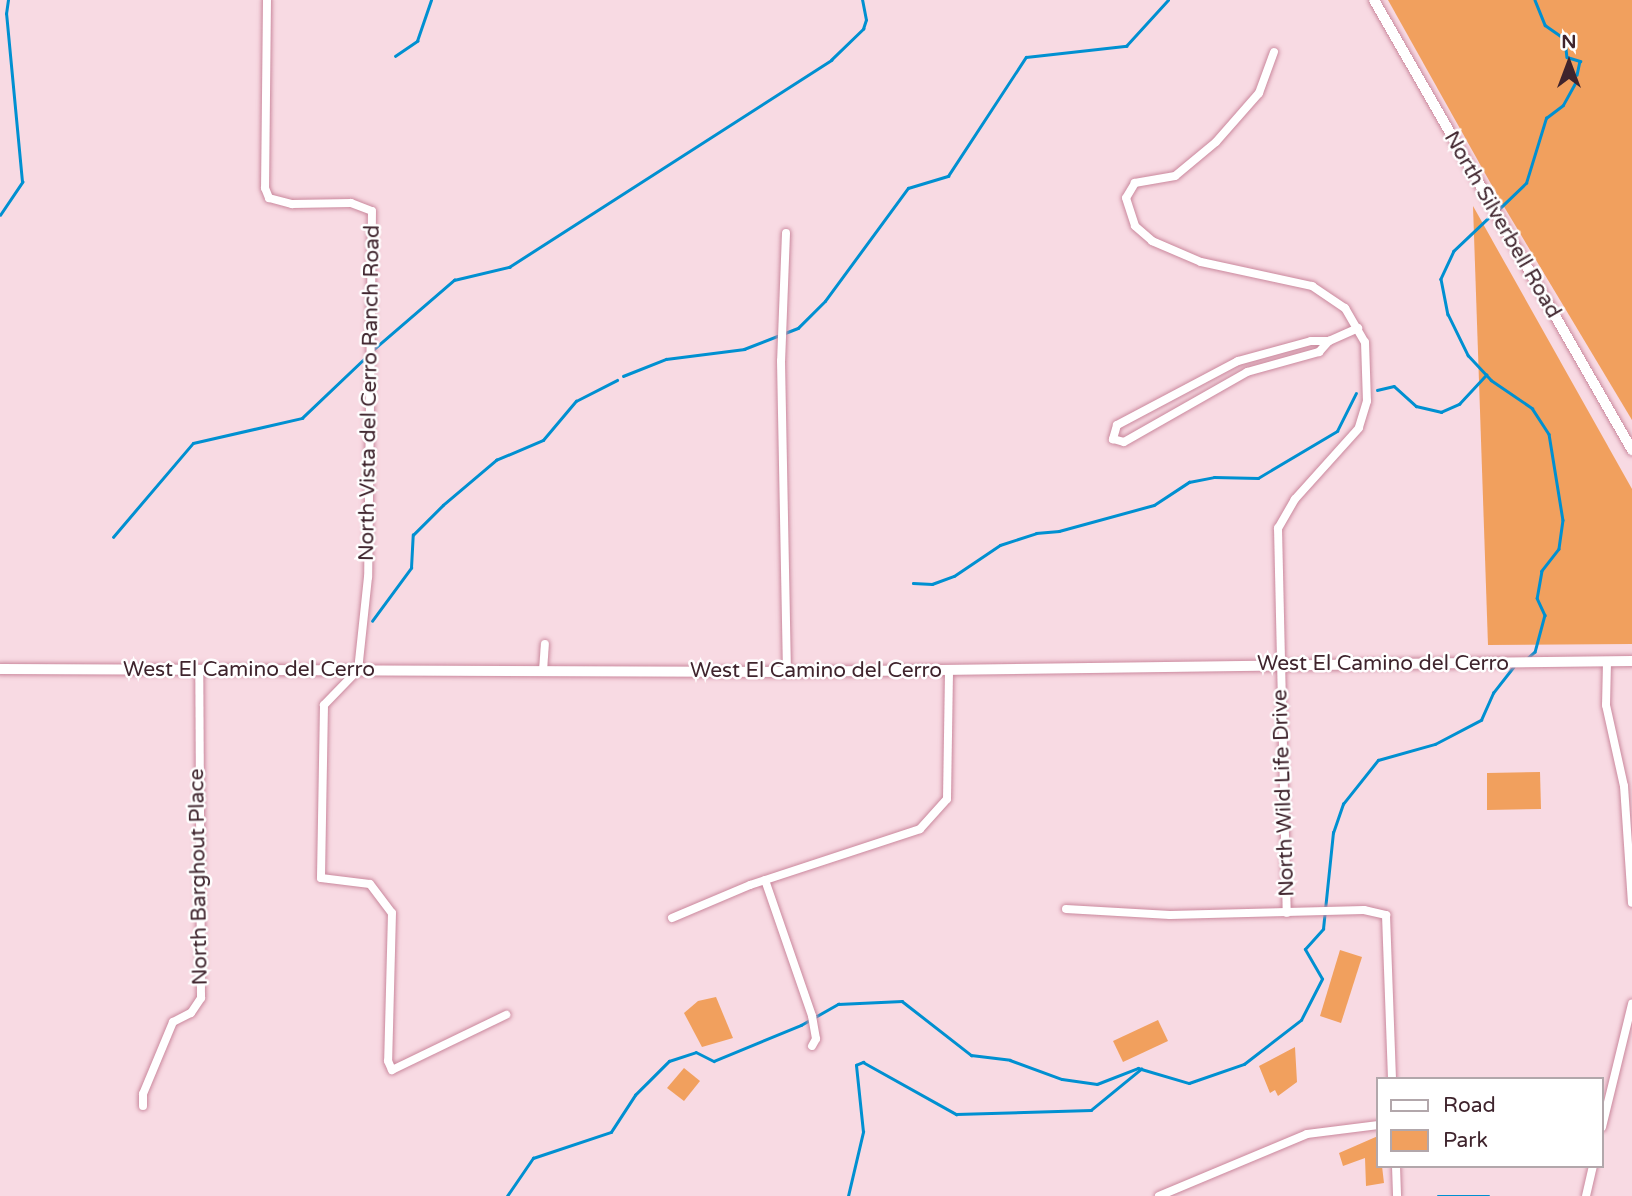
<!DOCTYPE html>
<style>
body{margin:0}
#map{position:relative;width:1632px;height:1196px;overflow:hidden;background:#f8dae3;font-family:"Varela Round",sans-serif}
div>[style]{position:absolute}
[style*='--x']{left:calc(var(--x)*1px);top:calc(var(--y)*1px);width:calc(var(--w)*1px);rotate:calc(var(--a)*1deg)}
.green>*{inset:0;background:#f1a05e}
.stream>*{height:2.5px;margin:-1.25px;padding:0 1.25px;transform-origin:1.25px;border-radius:1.25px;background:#0090d1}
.roads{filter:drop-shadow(0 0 2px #ca889d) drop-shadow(0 0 2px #ca889d)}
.street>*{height:8px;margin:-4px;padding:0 4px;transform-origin:4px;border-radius:4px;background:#fff}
.secondary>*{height:10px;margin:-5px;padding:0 5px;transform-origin:5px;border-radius:5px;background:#fff}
span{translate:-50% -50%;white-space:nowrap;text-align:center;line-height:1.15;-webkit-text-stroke:5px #fff;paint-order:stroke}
.street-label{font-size:21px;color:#3f242d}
.legend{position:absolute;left:1376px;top:1077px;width:228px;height:91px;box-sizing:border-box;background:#fff;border:2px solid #b2a7ab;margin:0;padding:9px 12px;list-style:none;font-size:21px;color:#3f242d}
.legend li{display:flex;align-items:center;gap:14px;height:35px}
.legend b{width:35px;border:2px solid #b2a7ab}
.north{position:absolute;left:1534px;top:28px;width:70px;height:70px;-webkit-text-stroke:5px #fff;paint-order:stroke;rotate:0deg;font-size:19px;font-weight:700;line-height:28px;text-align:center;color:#3f242d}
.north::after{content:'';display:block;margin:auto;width:24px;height:32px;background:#3f242d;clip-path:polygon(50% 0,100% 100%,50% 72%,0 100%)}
</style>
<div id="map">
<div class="green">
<div style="clip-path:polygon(1388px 0,1632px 0,1632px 420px,1500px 200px)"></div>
<div style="clip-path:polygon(1473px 206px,1632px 489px,1632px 644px,1488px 645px)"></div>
<div style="clip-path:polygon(1540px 772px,1541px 809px,1487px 810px,1487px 773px)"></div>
<div style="clip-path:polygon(1340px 950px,1362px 957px,1341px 1023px,1320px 1016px)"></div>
<div style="clip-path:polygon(716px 997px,733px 1038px,702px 1047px,684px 1013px,698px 1001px)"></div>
<div style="clip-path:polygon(1158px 1020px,1168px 1041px,1123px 1062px,1113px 1041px)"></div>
<div style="clip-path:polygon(1295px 1047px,1297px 1082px,1278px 1096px,1275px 1090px,1270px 1093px,1259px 1066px)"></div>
<div style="clip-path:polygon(684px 1068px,700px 1081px,684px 1101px,667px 1088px)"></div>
<div style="clip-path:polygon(1378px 1136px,1378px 1166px,1382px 1166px,1384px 1183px,1366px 1186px,1365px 1158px,1343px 1166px,1339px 1153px)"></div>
</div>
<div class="stream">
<div style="--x:1535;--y:0;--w:27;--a:68"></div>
<div style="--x:1545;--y:25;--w:24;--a:35"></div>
<div style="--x:1565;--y:39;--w:18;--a:84"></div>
<div style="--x:1567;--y:57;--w:14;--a:17"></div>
<div style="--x:1580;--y:61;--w:14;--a:102"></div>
<div style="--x:395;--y:56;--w:27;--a:-34"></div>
<div style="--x:417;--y:41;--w:43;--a:-71.1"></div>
<div style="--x:1498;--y:210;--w:39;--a:-44"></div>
<div style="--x:1526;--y:183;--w:68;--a:-72.9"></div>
<div style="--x:1546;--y:118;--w:21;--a:-37"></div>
<div style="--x:1563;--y:105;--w:25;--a:-61"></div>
<div style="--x:1493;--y:214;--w:54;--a:136.5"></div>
<div style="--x:1454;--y:251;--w:31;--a:115"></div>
<div style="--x:1441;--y:279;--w:36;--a:79"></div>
<div style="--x:1448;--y:314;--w:46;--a:64"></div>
<div style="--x:1468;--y:355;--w:34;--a:47"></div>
<div style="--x:1491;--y:380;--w:50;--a:34.3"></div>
<div style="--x:1532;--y:408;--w:31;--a:57"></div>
<div style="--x:1549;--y:434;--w:87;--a:80.8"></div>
<div style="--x:1563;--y:520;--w:29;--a:98"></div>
<div style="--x:1559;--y:549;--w:28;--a:128"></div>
<div style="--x:1542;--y:571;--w:27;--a:100"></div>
<div style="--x:1537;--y:598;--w:19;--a:65"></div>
<div style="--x:1545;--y:615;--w:38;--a:105"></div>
<div style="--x:1535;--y:652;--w:9;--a:139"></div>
<div style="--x:0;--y:215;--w:40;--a:-56"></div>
<div style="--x:22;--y:182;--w:169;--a:-95.4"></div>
<div style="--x:6;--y:14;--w:14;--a:-82"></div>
<div style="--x:374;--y:349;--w:106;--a:-40.8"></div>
<div style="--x:454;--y:280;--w:57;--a:-13.3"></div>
<div style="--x:509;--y:267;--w:383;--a:-32.7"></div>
<div style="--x:831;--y:60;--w:45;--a:-44.1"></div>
<div style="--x:863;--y:29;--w:9;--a:-72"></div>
<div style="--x:866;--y:20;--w:20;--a:-101"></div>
<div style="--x:623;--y:376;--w:46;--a:-21.6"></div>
<div style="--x:666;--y:359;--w:79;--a:-7.3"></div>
<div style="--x:744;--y:349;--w:58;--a:-21.3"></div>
<div style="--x:798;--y:328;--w:38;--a:-45"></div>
<div style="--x:825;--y:301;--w:140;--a:-53.7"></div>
<div style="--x:908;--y:188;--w:42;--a:-16.7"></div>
<div style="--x:948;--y:176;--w:142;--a:-56.8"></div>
<div style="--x:1026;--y:57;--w:101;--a:-6.3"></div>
<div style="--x:1126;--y:46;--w:62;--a:-47.6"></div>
<div style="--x:1377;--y:390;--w:17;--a:-13"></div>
<div style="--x:1394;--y:386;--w:30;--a:42"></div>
<div style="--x:1416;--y:406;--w:26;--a:13"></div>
<div style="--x:1441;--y:412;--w:20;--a:-24"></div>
<div style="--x:1459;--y:404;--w:40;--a:-47"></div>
<div style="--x:113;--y:537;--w:123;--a:-49.6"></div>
<div style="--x:193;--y:443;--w:112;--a:-12.9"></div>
<div style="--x:302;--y:418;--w:90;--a:-43.6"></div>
<div style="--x:913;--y:583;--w:19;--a:3"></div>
<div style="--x:932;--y:584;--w:23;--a:-20"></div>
<div style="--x:954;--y:576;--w:55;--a:-34"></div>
<div style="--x:1000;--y:545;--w:38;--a:-18"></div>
<div style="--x:1036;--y:533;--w:23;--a:-5"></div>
<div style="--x:1059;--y:531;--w:98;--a:-15.3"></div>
<div style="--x:1154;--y:505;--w:42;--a:-33.3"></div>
<div style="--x:1189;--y:482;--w:25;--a:-11"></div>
<div style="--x:1214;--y:477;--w:44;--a:1.3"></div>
<div style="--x:1258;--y:478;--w:92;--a:-30.7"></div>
<div style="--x:1337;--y:431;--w:42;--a:-63.4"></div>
<div style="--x:372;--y:621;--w:66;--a:-53.7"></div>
<div style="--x:411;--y:568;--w:33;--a:-87"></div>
<div style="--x:413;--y:535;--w:42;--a:-45"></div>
<div style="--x:443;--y:505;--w:70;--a:-40.3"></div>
<div style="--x:496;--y:460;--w:51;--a:-23.1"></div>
<div style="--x:543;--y:440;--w:51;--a:-49.8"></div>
<div style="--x:576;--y:401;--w:46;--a:-27.1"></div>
<div style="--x:507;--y:1196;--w:46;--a:-55.6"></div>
<div style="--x:533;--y:1158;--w:82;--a:-18.4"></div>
<div style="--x:611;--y:1132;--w:44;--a:-57"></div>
<div style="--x:635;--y:1095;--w:48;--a:-45"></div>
<div style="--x:669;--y:1061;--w:28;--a:-18"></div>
<div style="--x:696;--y:1052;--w:20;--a:27"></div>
<div style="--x:714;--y:1061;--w:94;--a:-22.5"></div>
<div style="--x:801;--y:1025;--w:43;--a:-29.6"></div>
<div style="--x:838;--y:1004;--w:64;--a:-2.7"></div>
<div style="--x:902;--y:1001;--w:88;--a:38"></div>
<div style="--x:971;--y:1055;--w:39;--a:7"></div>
<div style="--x:1010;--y:1060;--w:55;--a:20.1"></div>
<div style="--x:1062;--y:1079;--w:35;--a:8"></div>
<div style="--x:1097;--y:1084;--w:44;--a:-21.3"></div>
<div style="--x:1138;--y:1068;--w:53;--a:16.4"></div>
<div style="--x:1189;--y:1083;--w:58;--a:-19.1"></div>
<div style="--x:1244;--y:1064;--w:72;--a:-37.7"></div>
<div style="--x:1301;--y:1020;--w:46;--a:-62.9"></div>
<div style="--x:1322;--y:979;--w:34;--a:-120"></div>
<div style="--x:1305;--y:949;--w:27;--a:-48"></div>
<div style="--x:1323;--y:929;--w:97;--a:-84.1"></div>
<div style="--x:1333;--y:833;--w:31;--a:-71"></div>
<div style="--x:1343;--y:804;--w:56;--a:-51.5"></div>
<div style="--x:1378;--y:760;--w:59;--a:-15.7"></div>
<div style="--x:1435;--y:744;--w:52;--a:-27.6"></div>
<div style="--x:1481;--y:720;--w:30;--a:-66"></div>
<div style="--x:1493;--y:693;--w:33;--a:-52"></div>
<div style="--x:848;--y:1196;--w:66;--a:-76.8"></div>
<div style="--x:863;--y:1132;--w:67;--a:-96"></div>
<div style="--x:856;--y:1065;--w:8;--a:-23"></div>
<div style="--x:863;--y:1062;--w:107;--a:29.2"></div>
<div style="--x:956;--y:1114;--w:135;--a:-1.7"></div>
<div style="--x:1091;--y:1110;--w:65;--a:-39.4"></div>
<div style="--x:1438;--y:1196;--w:51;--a:0"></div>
</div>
<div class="roads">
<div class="street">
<div style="--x:267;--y:0;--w:188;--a:90.6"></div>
<div style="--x:265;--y:188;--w:11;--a:68"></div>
<div style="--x:269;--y:198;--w:24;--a:15"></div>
<div style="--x:292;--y:204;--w:59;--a:-1"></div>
<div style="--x:351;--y:203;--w:22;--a:21"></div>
<div style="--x:372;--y:211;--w:366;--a:90.6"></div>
<div style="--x:368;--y:577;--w:94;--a:96.1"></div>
<div style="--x:358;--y:670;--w:49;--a:134.2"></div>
<div style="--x:324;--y:705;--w:173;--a:91"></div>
<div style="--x:321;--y:878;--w:49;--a:7"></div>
<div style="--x:370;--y:884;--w:36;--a:53"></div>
<div style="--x:392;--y:913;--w:148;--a:91.5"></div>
<div style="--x:388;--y:1061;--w:10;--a:66"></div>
<div style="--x:392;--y:1070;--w:127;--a:-25.8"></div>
<div style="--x:1274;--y:52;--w:44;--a:110.1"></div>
<div style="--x:1259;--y:93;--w:65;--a:131.3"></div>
<div style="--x:1216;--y:142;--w:53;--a:140.3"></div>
<div style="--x:1175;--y:176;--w:41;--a:170.1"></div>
<div style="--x:1135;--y:183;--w:17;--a:121"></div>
<div style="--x:1126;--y:198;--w:29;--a:72"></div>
<div style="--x:1135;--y:226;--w:23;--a:41"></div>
<div style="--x:1152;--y:241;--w:53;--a:23.2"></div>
<div style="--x:1201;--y:262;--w:114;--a:12.2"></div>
<div style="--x:1312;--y:286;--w:40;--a:34"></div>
<div style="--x:1345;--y:308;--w:39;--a:60"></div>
<div style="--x:1365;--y:342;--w:59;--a:88.1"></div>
<div style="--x:1367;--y:401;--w:28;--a:107"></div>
<div style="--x:1359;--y:428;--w:96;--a:132"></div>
<div style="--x:1295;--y:499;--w:34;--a:120"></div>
<div style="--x:1278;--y:528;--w:385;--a:88.7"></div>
<div style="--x:786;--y:233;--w:128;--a:92.2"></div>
<div style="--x:781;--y:361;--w:311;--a:88.9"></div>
<div style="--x:1329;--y:341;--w:18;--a:180"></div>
<div style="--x:1311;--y:341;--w:76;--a:164.7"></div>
<div style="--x:1238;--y:361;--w:137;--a:152.1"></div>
<div style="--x:1117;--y:425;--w:15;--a:106"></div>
<div style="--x:1113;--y:439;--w:11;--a:15"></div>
<div style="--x:1124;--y:442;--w:142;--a:-29.6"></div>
<div style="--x:1247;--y:372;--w:75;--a:-15.5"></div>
<div style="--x:1319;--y:352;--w:15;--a:-48"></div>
<div style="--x:1329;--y:341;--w:32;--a:-24"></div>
<div style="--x:1607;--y:662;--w:43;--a:91.3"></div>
<div style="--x:1606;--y:705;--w:83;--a:77.5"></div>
<div style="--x:1624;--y:786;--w:117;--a:86.1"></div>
<div style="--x:543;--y:671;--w:27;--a:-86"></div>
<div style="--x:765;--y:880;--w:144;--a:70.9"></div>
<div style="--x:812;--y:1016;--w:23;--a:80"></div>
<div style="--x:816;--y:1039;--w:8;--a:120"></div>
<div style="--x:1066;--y:909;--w:104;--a:3.3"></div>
<div style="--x:1170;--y:915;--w:194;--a:-1.5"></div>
<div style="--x:1364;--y:910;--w:23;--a:13"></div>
<div style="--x:1386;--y:915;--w:164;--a:87.9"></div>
<div style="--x:672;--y:918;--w:85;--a:-22.9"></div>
<div style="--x:750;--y:885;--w:179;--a:-18.2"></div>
<div style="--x:920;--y:829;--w:40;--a:-48"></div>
<div style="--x:947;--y:799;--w:129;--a:-89.1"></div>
<div style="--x:143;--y:1106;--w:12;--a:-90"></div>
<div style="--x:143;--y:1094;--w:78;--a:-67.4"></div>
<div style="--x:173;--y:1022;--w:20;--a:-27"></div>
<div style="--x:191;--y:1013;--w:18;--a:-56"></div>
<div style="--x:201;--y:998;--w:329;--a:-90.3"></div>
<div style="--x:1602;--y:1127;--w:127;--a:-76.3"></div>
<div style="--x:1396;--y:1166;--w:30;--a:88"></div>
<div style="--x:1159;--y:1196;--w:160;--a:-22.7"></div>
<div style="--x:1307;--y:1134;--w:72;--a:-7.2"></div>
<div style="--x:1586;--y:1196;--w:31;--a:-77"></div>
</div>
<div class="secondary">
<div style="--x:1374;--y:0;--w:519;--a:60.17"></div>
<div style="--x:0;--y:669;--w:787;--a:0.22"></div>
<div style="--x:787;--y:672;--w:845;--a:-0.75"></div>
</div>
</div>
<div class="street-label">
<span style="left:1502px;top:225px;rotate:60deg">North Silverbell Road</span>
<span style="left:370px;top:393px;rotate:-89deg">North Vista del Cerro Ranch Road</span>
<span style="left:1383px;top:664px">West El Camino del Cerro</span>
<span style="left:249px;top:670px">West El Camino del Cerro</span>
<span style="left:816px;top:671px">West El Camino del Cerro</span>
<span style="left:1284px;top:793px;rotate:-92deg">North Wild Life Drive</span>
<span style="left:199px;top:877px;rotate:-91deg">North Barghout Place</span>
</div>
<ul class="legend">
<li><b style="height:9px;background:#fff"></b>Road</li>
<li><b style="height:19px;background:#f1a05e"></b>Park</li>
</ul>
<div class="north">N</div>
</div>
